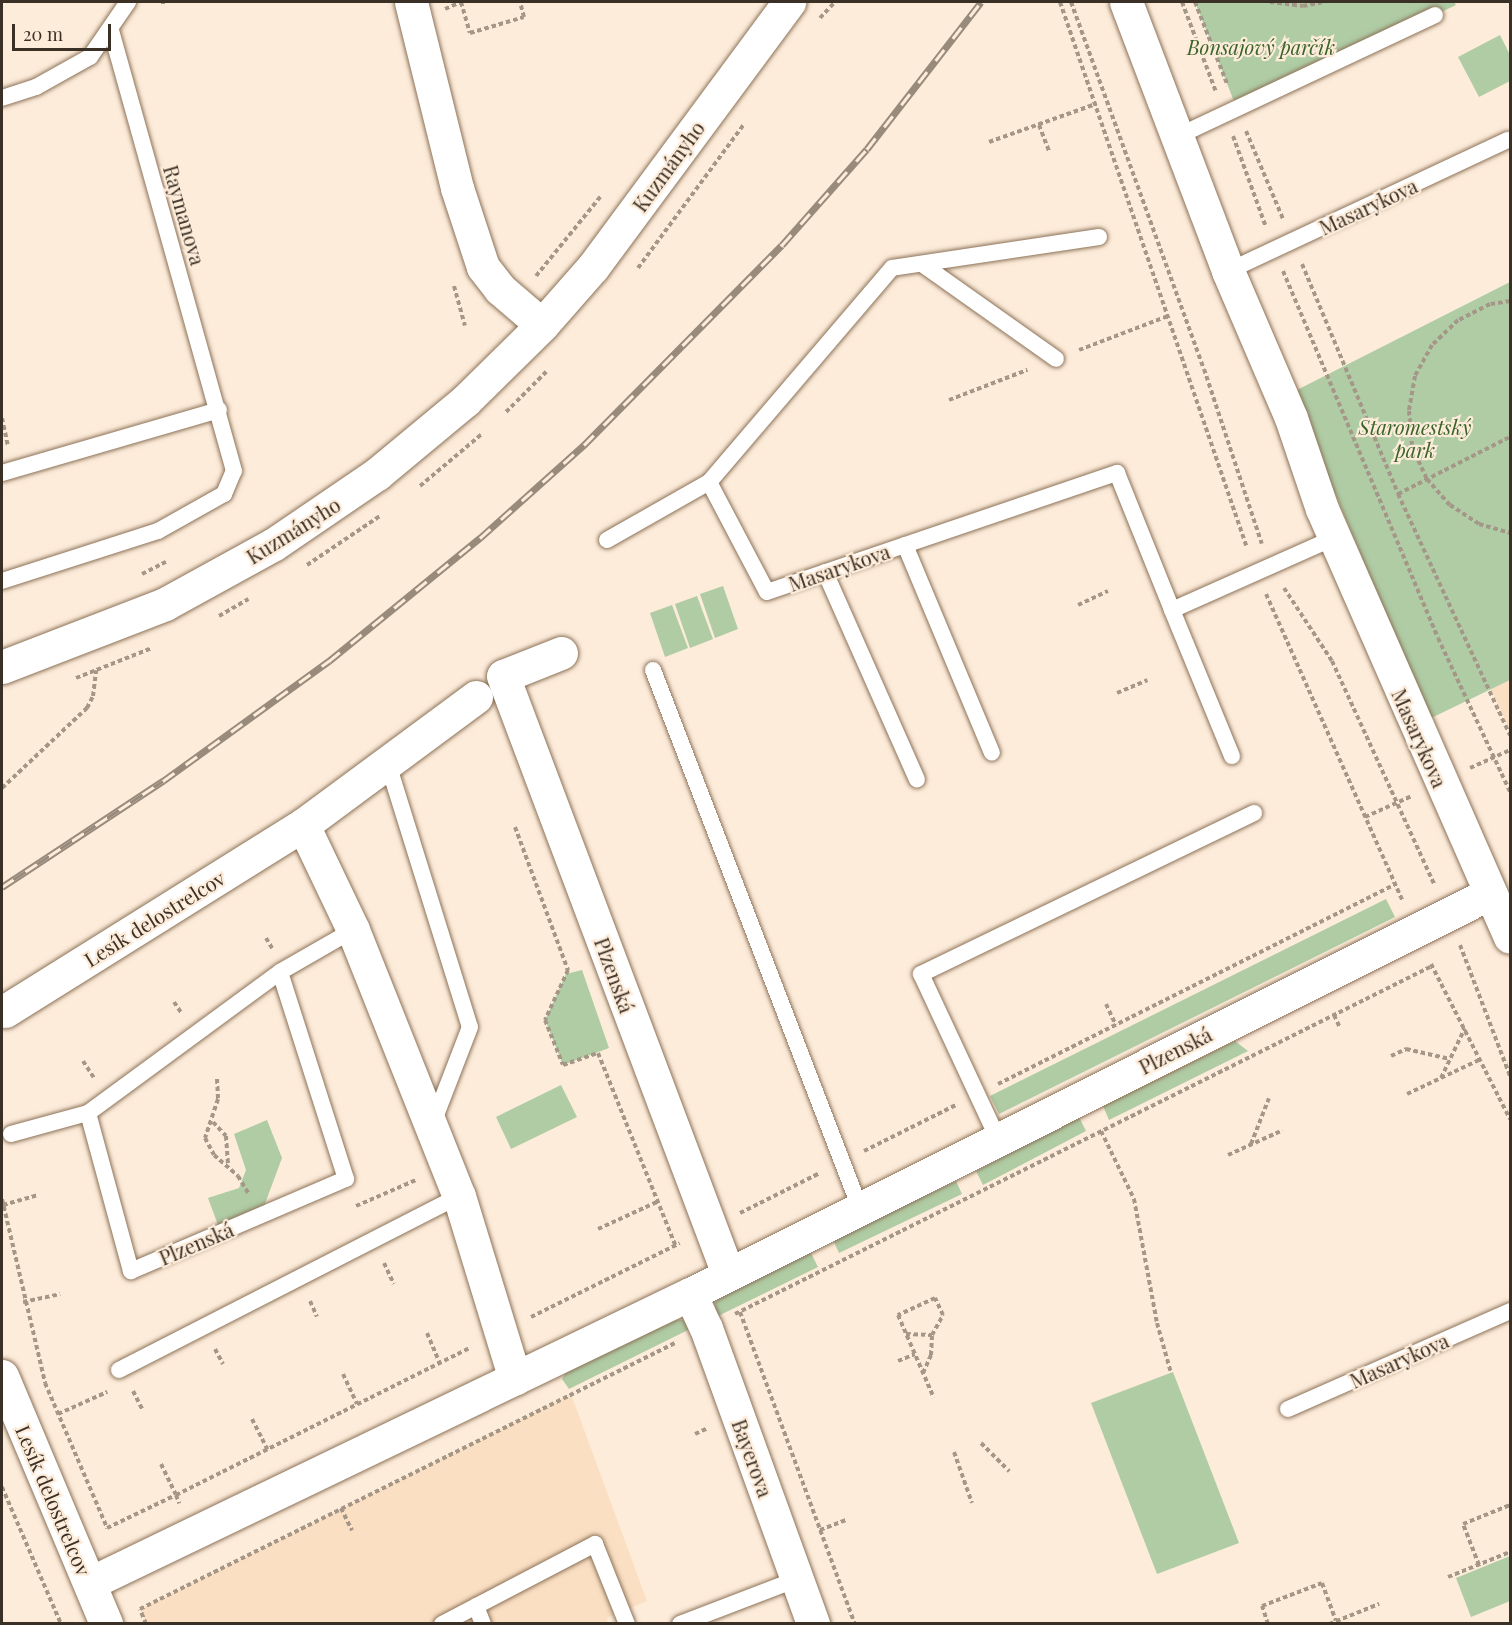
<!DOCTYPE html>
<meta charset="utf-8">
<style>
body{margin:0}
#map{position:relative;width:1512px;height:1625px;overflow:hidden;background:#fdecda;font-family:"Playfair Display",serif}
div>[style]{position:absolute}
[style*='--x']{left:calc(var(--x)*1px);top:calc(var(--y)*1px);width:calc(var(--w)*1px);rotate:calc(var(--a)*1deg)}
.built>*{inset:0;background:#fadfc3}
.green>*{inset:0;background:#afcca5}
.path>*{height:4px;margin-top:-2px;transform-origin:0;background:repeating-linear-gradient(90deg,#a59788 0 4.5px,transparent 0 7.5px)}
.roads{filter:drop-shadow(0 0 2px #8c7258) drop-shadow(0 0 2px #8c7258)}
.lane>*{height:16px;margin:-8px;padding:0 8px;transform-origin:8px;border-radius:8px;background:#fff}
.street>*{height:33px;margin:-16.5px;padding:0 16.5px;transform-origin:16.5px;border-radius:16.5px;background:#fff}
.secondary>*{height:33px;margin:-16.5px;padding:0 16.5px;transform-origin:16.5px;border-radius:16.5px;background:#fff}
.rail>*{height:7px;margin-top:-3.5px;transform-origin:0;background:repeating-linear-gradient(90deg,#fdecda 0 14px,#998b7c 0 28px);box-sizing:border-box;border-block:2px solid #998b7c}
span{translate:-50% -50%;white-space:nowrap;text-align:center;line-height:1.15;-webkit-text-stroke:4.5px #fdecda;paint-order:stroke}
.park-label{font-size:20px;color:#3a6429;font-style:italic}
.street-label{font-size:20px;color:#3b3025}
.frame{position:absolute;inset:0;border:3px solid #3b3025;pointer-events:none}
.scale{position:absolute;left:12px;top:24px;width:99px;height:27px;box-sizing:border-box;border:3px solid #3b3025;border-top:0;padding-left:8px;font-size:18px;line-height:21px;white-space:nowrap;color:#3b3025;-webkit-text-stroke:4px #fdecda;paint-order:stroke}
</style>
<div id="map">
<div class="built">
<div style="clip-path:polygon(1510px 680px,1510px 731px,1491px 689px)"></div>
<div style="clip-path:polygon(571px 1394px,647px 1601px,607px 1618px,608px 1624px,146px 1624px,140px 1609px)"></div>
</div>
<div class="green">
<div style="clip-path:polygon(1195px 2px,1454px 2px,1456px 5px,1237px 109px)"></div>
<div style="clip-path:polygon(1500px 35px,1510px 55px,1510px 81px,1479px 97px,1458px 57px)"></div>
<div style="clip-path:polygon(1510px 282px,1510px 680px,1429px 719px,1293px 392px)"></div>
<div style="clip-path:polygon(723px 586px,738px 629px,715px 638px,700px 594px)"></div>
<div style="clip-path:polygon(697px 596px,713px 639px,690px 648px,675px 604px)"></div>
<div style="clip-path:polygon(672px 605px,688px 648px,665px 657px,650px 613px)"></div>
<div style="clip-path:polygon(1386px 899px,1395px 917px,999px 1114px,990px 1096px)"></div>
<div style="clip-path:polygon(582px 970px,609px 1048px,563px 1065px,545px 1020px,566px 974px)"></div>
<div style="clip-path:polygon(1235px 1041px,1248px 1051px,1109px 1120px,1103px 1106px)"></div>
<div style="clip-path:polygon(561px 1085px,577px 1117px,511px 1149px,496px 1117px)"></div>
<div style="clip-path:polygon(1079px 1117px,1086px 1131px,983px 1185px,976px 1171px)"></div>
<div style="clip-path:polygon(267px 1120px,282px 1158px,263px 1209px,218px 1225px,208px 1198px,239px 1188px,246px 1170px,234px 1134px)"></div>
<div style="clip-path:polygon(956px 1181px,962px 1194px,839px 1253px,833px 1240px)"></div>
<div style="clip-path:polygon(810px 1251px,818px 1267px,716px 1317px,715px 1303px,722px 1294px)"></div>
<div style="clip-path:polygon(671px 1319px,683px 1320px,692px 1328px,569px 1389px,562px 1379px,566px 1372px)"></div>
<div style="clip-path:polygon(1173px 1372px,1239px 1543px,1157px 1574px,1091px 1403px)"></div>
<div style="clip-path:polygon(1510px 1556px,1510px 1601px,1471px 1617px,1456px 1578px)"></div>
</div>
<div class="path">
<div style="--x:161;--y:2;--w:5;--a:0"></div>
<div style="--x:461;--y:2;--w:32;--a:74"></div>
<div style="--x:470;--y:33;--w:56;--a:-16.5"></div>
<div style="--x:524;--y:17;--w:16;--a:-105"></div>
<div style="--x:1060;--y:2;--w:577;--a:71.09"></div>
<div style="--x:1071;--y:2;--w:390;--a:70.1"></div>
<div style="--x:1204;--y:369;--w:184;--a:71.7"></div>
<div style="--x:1182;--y:2;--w:96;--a:69.3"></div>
<div style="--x:1195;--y:2;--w:90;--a:68.6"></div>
<div style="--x:1270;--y:2;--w:33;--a:7"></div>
<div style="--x:1303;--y:6;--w:21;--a:-11"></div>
<div style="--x:445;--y:9;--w:17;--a:-24"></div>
<div style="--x:820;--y:18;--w:22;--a:-47"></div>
<div style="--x:1039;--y:125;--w:28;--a:69"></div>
<div style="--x:1246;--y:131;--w:95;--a:67.2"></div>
<div style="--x:1233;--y:136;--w:97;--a:70.1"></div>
<div style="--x:989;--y:142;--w:114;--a:-19.6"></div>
<div style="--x:1302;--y:264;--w:249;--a:67.3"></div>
<div style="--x:1398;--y:494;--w:266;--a:65.1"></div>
<div style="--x:638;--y:268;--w:179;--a:-53.6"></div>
<div style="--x:1283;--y:271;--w:398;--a:67.1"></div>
<div style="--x:1438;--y:638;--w:170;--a:64.9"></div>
<div style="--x:536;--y:276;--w:103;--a:-50.9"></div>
<div style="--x:454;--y:286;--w:41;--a:74.6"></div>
<div style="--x:1510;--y:301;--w:20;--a:171"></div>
<div style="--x:1490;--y:304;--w:36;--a:153"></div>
<div style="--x:1458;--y:320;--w:36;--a:136"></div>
<div style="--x:1432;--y:345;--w:35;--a:119"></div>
<div style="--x:1415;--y:376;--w:36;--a:100"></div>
<div style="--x:1409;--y:411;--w:36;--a:85"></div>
<div style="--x:1412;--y:447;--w:35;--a:65"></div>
<div style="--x:1427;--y:479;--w:35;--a:49"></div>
<div style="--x:1450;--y:505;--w:35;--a:33"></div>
<div style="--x:1479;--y:524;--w:32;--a:16"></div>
<div style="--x:1079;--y:350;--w:95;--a:-20.9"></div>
<div style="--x:949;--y:400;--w:84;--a:-21"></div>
<div style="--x:506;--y:412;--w:59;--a:-45"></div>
<div style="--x:2;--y:418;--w:29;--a:78"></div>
<div style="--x:420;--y:486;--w:82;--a:-40.1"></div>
<div style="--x:1398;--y:494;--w:126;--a:-27"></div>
<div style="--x:307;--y:565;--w:88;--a:-33.9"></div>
<div style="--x:142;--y:574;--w:28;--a:-27"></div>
<div style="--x:1284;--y:588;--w:87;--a:56.7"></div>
<div style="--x:1332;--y:661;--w:247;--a:65.4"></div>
<div style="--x:1266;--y:594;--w:335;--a:66"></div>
<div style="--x:1078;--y:605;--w:33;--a:-25"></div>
<div style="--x:219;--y:616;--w:34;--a:-30"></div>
<div style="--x:76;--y:678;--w:82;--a:-21.5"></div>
<div style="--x:1117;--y:693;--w:33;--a:-23"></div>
<div style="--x:1470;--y:768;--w:44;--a:-24.2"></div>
<div style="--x:2;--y:788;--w:117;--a:-43.3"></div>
<div style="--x:87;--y:708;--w:13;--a:-63"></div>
<div style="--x:93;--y:696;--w:26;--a:-83"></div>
<div style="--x:1365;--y:817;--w:51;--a:-24.1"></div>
<div style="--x:515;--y:827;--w:153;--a:69.7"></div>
<div style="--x:568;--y:970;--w:55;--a:114.7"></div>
<div style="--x:545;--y:1020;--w:48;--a:68.2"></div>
<div style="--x:563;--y:1065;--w:37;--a:-19"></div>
<div style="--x:598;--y:1053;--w:207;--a:68.1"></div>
<div style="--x:266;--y:938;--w:12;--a:59"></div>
<div style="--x:1460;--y:945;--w:140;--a:69.1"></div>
<div style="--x:1431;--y:964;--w:174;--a:63"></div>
<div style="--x:174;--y:1002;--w:14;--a:56"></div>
<div style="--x:1106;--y:1004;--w:23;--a:65"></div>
<div style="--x:1334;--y:1015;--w:14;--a:65"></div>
<div style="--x:1391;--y:1056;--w:17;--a:-25"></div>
<div style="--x:1406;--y:1049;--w:45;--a:12.8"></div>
<div style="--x:83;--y:1061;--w:20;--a:57"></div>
<div style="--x:1441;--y:1078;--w:55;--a:-64.4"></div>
<div style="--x:217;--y:1079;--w:20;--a:87"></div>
<div style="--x:218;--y:1099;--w:41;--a:108.4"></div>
<div style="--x:205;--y:1138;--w:19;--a:62"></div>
<div style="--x:214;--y:1155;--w:32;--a:41"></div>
<div style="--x:238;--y:1176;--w:21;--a:59"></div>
<div style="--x:998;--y:1084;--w:443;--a:-26.7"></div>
<div style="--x:1407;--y:1094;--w:82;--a:-25.3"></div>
<div style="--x:213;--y:1122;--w:19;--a:47"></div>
<div style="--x:226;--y:1136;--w:31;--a:86"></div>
<div style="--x:1101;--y:1131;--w:76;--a:64.1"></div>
<div style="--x:1134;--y:1199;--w:126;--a:79.5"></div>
<div style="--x:1157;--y:1323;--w:52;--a:74.4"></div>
<div style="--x:1251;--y:1144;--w:49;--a:-68.6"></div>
<div style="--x:864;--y:1151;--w:103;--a:-26.6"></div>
<div style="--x:1228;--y:1155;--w:60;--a:-24.4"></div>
<div style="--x:2;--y:1199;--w:189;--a:76.8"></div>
<div style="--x:45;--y:1383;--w:158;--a:66.8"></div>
<div style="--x:107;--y:1528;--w:76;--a:-25.6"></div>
<div style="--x:176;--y:1495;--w:9;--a:69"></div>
<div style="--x:3;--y:1205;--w:36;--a:-16"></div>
<div style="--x:356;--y:1206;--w:65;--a:-23.4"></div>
<div style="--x:740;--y:1213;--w:89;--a:-26.6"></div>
<div style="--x:598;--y:1229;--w:65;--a:-24.6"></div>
<div style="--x:384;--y:1263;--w:23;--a:65"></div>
<div style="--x:310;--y:1301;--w:17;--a:66"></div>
<div style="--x:23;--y:1302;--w:38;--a:-12"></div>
<div style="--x:740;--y:1312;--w:333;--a:69.8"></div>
<div style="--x:735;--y:1314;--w:779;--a:-26.53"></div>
<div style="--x:531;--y:1317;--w:166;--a:-26.4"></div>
<div style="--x:427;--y:1333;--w:33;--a:67"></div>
<div style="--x:906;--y:1334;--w:26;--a:2"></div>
<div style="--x:215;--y:1349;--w:17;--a:62"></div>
<div style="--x:898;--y:1361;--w:18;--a:-22"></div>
<div style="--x:923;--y:1373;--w:20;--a:-66"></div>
<div style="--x:931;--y:1355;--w:20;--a:-87"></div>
<div style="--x:932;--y:1335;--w:23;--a:-61"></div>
<div style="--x:943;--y:1315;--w:19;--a:-115"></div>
<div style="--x:935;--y:1298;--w:41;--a:155.3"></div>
<div style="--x:898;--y:1315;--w:90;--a:66.6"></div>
<div style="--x:343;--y:1374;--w:33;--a:65"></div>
<div style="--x:133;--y:1391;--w:20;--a:63"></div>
<div style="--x:58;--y:1414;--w:54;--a:-24.2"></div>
<div style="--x:252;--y:1419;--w:34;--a:63"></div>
<div style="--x:695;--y:1434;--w:14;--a:-25"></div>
<div style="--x:981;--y:1443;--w:40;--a:45"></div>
<div style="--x:954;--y:1452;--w:54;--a:70.6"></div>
<div style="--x:161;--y:1464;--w:34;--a:64"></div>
<div style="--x:176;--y:1495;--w:330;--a:-26.6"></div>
<div style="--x:2;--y:1487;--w:149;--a:66.7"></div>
<div style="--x:341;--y:1508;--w:25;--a:64"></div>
<div style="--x:820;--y:1530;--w:28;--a:-21"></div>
<div style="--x:1479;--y:1565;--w:44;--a:-111.3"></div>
<div style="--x:1463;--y:1524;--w:51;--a:-22"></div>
<div style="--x:1448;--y:1577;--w:67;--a:-22"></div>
<div style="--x:146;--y:1624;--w:16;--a:-112"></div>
<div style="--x:140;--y:1609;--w:600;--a:-26.44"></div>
<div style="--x:1268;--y:1624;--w:19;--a:-108"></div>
<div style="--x:1262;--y:1606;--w:64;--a:-21"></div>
<div style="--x:1322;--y:1583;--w:40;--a:69.8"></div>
<div style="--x:1329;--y:1624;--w:54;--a:-21.8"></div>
</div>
<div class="roads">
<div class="lane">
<div style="--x:2;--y:98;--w:36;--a:-18"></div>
<div style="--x:36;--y:87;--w:62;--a:-29.1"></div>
<div style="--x:90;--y:57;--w:67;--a:-55.4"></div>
<div style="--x:1178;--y:136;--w:284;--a:-25.2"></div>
<div style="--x:1099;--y:237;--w:209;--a:171.5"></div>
<div style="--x:892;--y:268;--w:282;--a:130.5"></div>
<div style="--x:709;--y:482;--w:124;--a:62.2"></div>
<div style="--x:767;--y:592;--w:370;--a:-18.8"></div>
<div style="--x:1117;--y:473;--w:148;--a:68.1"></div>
<div style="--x:1172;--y:610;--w:177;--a:-24"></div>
<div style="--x:922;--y:264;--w:164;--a:35.3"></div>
<div style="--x:1228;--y:271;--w:309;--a:-25.1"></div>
<div style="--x:2;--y:473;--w:226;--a:-16.2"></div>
<div style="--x:607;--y:540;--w:117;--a:-29.6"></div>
<div style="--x:905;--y:545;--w:225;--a:67.3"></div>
<div style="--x:825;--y:572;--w:227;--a:66.1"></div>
<div style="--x:2;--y:581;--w:164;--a:-17.8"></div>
<div style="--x:158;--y:531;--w:76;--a:-29.3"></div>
<div style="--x:224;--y:494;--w:25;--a:-67"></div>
<div style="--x:234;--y:471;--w:457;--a:-105.6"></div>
<div style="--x:1172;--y:610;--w:158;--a:67.7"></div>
<div style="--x:653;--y:670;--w:576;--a:68.96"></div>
<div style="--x:388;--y:764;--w:275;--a:72.7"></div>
<div style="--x:470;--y:1027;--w:103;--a:111.1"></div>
<div style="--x:88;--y:1113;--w:164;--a:74.8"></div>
<div style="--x:131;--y:1271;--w:234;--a:-23.2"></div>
<div style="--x:346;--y:1179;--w:217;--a:-107.7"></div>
<div style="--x:280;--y:972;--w:84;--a:-29.9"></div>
<div style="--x:11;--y:1134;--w:80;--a:-15.3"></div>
<div style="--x:88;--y:1113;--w:238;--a:-36.3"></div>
<div style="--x:998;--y:1139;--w:182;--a:-115"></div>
<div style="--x:921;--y:974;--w:370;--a:-25.8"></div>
<div style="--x:119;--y:1370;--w:382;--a:-27.1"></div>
<div style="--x:1288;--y:1409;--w:243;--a:-23.8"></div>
<div style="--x:476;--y:1606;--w:19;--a:69"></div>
<div style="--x:442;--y:1624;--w:173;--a:-27.6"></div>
<div style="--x:595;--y:1544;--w:86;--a:68.2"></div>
<div style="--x:680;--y:1624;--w:125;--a:-21"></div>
</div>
<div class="street">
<div style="--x:411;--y:2;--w:192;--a:76.1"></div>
<div style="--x:457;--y:188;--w:83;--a:71.8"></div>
<div style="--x:483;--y:267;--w:28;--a:52"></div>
<div style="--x:500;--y:289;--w:55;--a:40.6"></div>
<div style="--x:1126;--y:2;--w:288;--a:69.2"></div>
<div style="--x:1228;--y:271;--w:160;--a:66.8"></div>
<div style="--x:1291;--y:418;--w:96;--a:71.2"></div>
<div style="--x:1322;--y:509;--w:467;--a:66.3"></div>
<div style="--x:561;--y:653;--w:62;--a:158.4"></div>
<div style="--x:503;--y:676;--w:639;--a:69.38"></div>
<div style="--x:476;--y:697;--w:215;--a:143.5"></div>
<div style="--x:303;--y:825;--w:116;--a:64.5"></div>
<div style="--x:353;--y:930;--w:286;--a:68.3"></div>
<div style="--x:459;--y:1196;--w:191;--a:73"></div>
<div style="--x:5;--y:1011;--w:351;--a:-32"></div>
<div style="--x:690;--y:1294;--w:38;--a:65"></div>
<div style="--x:706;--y:1328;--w:315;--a:70.1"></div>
<div style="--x:90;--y:1583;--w:666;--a:-25.72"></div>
<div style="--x:690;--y:1294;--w:895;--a:-26.62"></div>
</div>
<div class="secondary">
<div style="--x:2;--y:667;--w:175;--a:-21.1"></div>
<div style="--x:165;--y:604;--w:124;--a:-28.8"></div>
<div style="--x:274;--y:544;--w:125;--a:-34.2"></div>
<div style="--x:377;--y:474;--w:114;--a:-39.7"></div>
<div style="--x:465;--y:401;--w:108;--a:-44.6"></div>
<div style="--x:542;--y:325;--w:77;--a:-48.7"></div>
<div style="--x:593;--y:267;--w:330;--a:-53.5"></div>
<div style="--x:2;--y:1376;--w:269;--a:67.2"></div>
</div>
</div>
<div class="rail">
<div style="--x:2;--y:887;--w:193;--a:-33.4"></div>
<div style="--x:163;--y:781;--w:205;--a:-35.9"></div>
<div style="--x:329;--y:661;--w:195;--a:-39.2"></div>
<div style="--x:480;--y:538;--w:140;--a:-41.8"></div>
<div style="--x:584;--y:445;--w:281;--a:-45.3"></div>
<div style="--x:782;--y:245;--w:128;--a:-48.5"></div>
<div style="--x:867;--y:149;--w:186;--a:-52.2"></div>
</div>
<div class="park-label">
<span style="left:1261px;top:46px">Bonsajový parčík</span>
<span style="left:1415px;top:438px">Staromestský<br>park</span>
</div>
<div class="street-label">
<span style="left:668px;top:166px;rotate:-54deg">Kuzmányho</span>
<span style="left:1368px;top:206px;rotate:-25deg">Masarykova</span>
<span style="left:185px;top:215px;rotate:74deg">Raymanova</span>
<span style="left:293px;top:530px;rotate:-32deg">Kuzmányho</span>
<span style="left:839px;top:567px;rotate:-19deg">Masarykova</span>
<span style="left:1420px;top:738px;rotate:66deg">Masarykova</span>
<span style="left:154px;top:918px;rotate:-32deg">Lesík delostrelcov</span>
<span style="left:615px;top:975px;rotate:70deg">Plzenská</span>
<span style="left:1175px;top:1050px;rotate:-27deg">Plzenská</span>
<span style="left:196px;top:1243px;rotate:-23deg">Plzenská</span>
<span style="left:1399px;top:1360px;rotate:-24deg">Masarykova</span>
<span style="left:753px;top:1458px;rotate:70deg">Bayerova</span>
<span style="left:54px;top:1500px;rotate:67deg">Lesík delostrelcov</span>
</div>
<div class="frame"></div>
<div class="scale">20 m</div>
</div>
